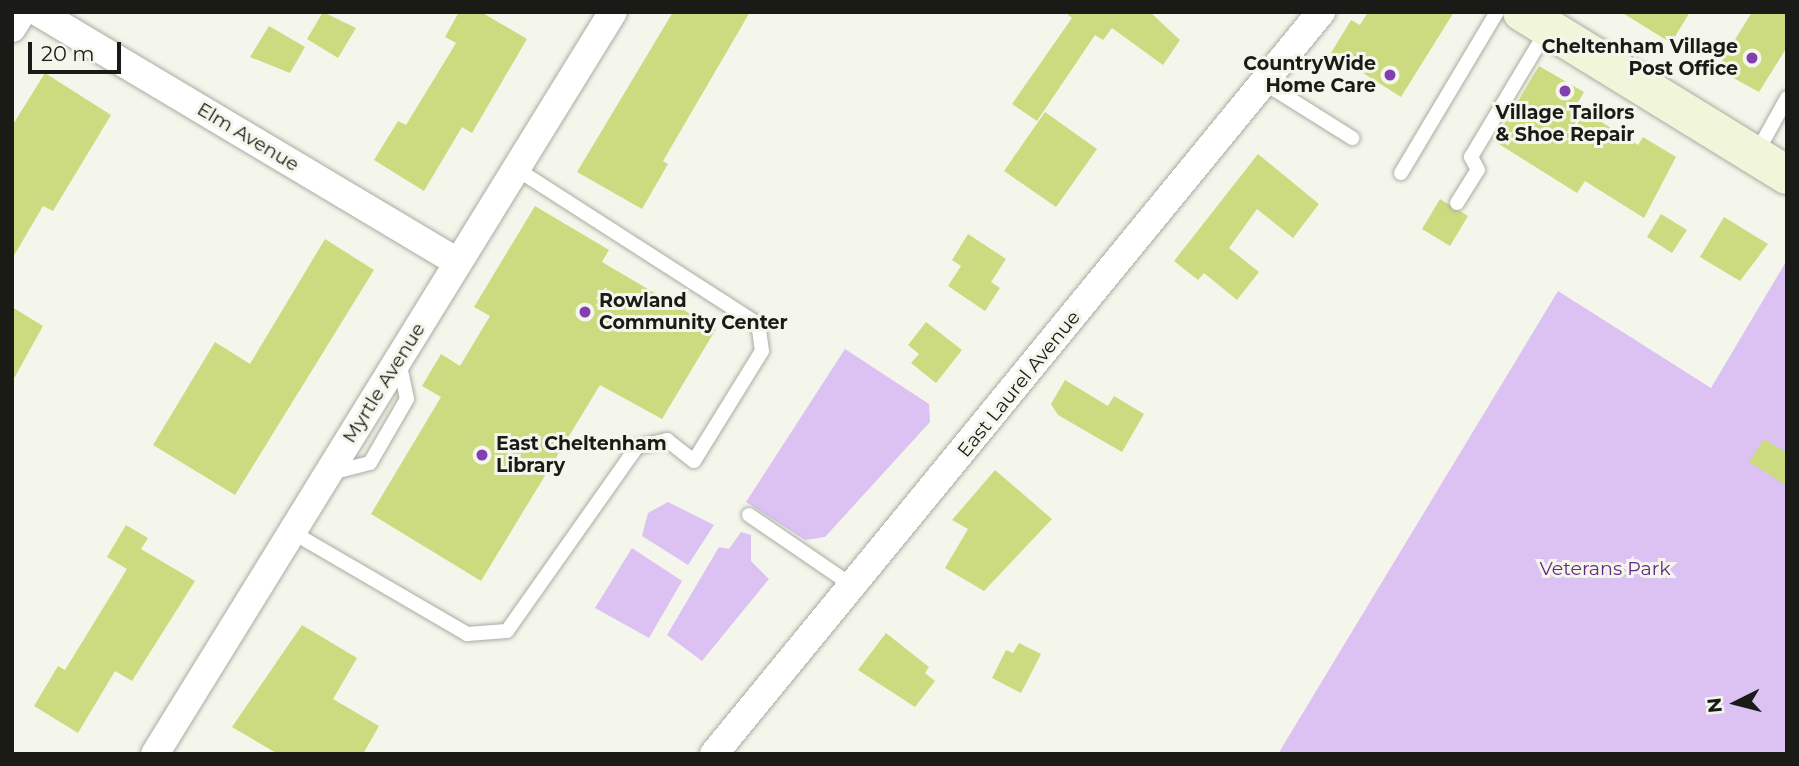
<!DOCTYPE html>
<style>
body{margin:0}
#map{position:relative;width:1799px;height:766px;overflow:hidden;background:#f4f6eb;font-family:Montserrat,sans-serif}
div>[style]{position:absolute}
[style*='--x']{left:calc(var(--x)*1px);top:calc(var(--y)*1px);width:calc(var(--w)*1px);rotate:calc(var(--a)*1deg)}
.green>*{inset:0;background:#dcc1f3}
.building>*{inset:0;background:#ccdb80}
.roads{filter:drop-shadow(0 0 2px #aaaca2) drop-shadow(0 0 2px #aaaca2)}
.service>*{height:14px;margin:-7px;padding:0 7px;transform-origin:7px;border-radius:7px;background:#fff}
.minor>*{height:28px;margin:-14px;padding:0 14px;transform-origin:14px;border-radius:14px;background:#fff}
.secondary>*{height:38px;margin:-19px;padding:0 19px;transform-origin:19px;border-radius:19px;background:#f1f5da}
.dots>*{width:19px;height:19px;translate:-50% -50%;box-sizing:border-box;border:4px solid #f4f6eb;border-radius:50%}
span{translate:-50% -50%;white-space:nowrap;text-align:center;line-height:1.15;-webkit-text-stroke:6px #f4f6eb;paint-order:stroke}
.poi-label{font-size:19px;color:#1a1b17;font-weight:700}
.right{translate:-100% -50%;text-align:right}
.left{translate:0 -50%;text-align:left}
.street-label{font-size:19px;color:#1a1b17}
.park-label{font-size:19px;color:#622c85}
.frame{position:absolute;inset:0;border:14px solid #1a1b17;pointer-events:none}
.north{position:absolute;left:1701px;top:668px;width:70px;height:70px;-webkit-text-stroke:5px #f4f6eb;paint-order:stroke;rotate:264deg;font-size:19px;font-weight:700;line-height:28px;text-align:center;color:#1a1b17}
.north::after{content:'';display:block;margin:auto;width:24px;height:32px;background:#1a1b17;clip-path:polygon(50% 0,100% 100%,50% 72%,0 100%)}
.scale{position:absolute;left:28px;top:42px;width:93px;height:32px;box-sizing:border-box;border:4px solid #1a1b17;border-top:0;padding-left:9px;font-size:21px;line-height:24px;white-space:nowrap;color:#1a1b17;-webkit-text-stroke:5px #f4f6eb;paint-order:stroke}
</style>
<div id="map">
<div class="green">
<div style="clip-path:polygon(1787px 260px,1787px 754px,1278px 754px,1558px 291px,1711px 388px)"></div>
<div style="clip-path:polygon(845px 349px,929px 404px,930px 422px,825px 537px,805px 540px,746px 502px)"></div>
<div style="clip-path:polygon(668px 502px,714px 525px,688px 565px,642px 536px,648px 513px)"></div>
<div style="clip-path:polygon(741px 532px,751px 535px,751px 561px,769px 579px,702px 661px,667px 635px,719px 547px,729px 549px)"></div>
<div style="clip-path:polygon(632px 548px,682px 581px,649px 638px,595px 608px)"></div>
</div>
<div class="building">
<div style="clip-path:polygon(323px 12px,356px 28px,338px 58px,307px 39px)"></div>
<div style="clip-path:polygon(459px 12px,481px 12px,527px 39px,472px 133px,462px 127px,424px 191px,374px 160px,398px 121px,406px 125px,456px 43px,445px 37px)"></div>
<div style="clip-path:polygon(673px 12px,750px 12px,663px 161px,668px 164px,642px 209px,577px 172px)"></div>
<div style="clip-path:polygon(1065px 12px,1150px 12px,1180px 40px,1163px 65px,1112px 28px,1103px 40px,1095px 35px,1037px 121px,1012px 104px,1072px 18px)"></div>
<div style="clip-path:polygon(1368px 12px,1454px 12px,1401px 97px,1331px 53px,1351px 20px,1360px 25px)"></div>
<div style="clip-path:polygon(1621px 12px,1690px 12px,1671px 43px)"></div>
<div style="clip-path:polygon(1752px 12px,1787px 12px,1787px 47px,1759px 92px,1717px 69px)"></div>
<div style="clip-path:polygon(269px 26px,305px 47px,290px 73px,250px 57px)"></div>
<div style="clip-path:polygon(1539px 66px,1584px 92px,1576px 106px,1638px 145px,1643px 137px,1676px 157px,1644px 218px,1585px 181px,1577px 193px,1494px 141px)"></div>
<div style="clip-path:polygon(45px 73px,111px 115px,53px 211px,43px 206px,12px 259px,12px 126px)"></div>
<div style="clip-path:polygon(1045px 112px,1097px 149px,1056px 207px,1004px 171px)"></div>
<div style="clip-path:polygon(1258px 154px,1319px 204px,1293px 238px,1257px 209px,1229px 248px,1259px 272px,1237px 300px,1204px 273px,1198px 280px,1174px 261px)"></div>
<div style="clip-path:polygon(1440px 199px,1468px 216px,1450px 246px,1422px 229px)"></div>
<div style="clip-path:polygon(535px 206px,609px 250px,602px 262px,716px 329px,662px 419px,600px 385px,481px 581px,371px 514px,441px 397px,422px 386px,441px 354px,460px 366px,490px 316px,474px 307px)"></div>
<div style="clip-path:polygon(1661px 214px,1687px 230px,1672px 253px,1647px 237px)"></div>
<div style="clip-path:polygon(1724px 217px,1768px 244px,1740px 281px,1700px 257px)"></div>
<div style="clip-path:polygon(968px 234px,1006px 259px,991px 282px,1000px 288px,985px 311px,948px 286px,961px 266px,952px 260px)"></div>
<div style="clip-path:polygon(325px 239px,374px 270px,235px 495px,153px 445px,215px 342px,250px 364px)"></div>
<div style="clip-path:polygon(12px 307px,43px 326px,12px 382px)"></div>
<div style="clip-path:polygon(926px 322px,962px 350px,936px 383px,911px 363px,919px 354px,908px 345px)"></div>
<div style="clip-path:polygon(1065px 380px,1108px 406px,1114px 396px,1144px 414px,1122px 452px,1058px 415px,1051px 404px)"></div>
<div style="clip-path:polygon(1764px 439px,1787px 453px,1787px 486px,1749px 462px)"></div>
<div style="clip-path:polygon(995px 470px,1052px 519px,984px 591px,945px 568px,968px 529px,952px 520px)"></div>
<div style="clip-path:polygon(126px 525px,148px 538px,141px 549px,195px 581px,132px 681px,115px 671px,78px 733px,34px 706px,58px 666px,65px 670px,127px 569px,107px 557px)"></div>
<div style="clip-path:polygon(302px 625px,357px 658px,333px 699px,379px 726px,363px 754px,278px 754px,232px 727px)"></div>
<div style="clip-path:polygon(886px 633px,929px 667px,925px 673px,935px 681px,915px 707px,858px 670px)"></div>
<div style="clip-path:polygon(1019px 643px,1041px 654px,1021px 693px,992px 678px,1006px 650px,1013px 653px)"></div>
</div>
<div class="roads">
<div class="service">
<div style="--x:1266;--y:84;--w:102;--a:32.1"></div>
<div style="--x:1756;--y:154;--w:64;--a:-61"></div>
<div style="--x:1401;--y:173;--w:187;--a:-59.2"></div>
<div style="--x:1457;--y:203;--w:39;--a:-58"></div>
<div style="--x:1478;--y:170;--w:15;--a:-118"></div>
<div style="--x:1471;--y:157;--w:148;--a:-59.1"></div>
<div style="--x:331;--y:473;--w:40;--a:-14.4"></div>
<div style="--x:370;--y:463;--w:74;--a:-60"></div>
<div style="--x:407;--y:399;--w:40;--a:-102"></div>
<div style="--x:749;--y:515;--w:126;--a:34.3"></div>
<div style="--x:292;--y:532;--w:203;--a:30.2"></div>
<div style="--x:467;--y:634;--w:40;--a:-4.3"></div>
<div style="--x:507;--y:631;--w:225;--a:-54.8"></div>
<div style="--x:637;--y:447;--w:31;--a:-13"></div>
<div style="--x:667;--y:440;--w:34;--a:38"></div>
<div style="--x:694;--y:461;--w:129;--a:-58.3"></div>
<div style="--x:762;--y:351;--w:27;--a:-98"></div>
<div style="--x:758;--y:324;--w:285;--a:-147.3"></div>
</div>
<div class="minor">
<div style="--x:38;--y:12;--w:489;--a:30.8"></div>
<div style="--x:12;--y:28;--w:19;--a:-58"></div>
<div style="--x:155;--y:754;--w:872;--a:-58.32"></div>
<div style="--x:714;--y:754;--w:959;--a:-50.71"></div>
</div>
<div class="secondary">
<div style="--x:1522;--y:12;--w:311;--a:31.6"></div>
</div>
</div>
<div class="dots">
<div style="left:1752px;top:58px;background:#833eb1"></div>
<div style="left:1390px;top:75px;background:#833eb1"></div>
<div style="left:1565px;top:91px;background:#833eb1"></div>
<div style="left:585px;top:312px;background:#833eb1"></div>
<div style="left:482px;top:455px;background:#833eb1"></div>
</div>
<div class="poi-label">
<span class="right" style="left:1738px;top:58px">Cheltenham Village<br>Post Office</span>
<span class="right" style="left:1376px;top:75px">CountryWide<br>Home Care</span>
<span style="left:1565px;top:124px">Village Tailors<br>&amp; Shoe Repair</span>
<span class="left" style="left:599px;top:312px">Rowland<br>Community Center</span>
<span class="left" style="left:496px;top:455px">East Cheltenham<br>Library</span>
</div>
<div class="street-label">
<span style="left:248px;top:137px;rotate:31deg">Elm Avenue</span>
<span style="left:384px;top:383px;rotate:-58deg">Myrtle Avenue</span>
<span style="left:1019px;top:384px;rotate:-51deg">East Laurel Avenue</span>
</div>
<div class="park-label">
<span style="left:1605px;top:569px">Veterans Park</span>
</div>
<div class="frame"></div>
<div class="north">N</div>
<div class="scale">20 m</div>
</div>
